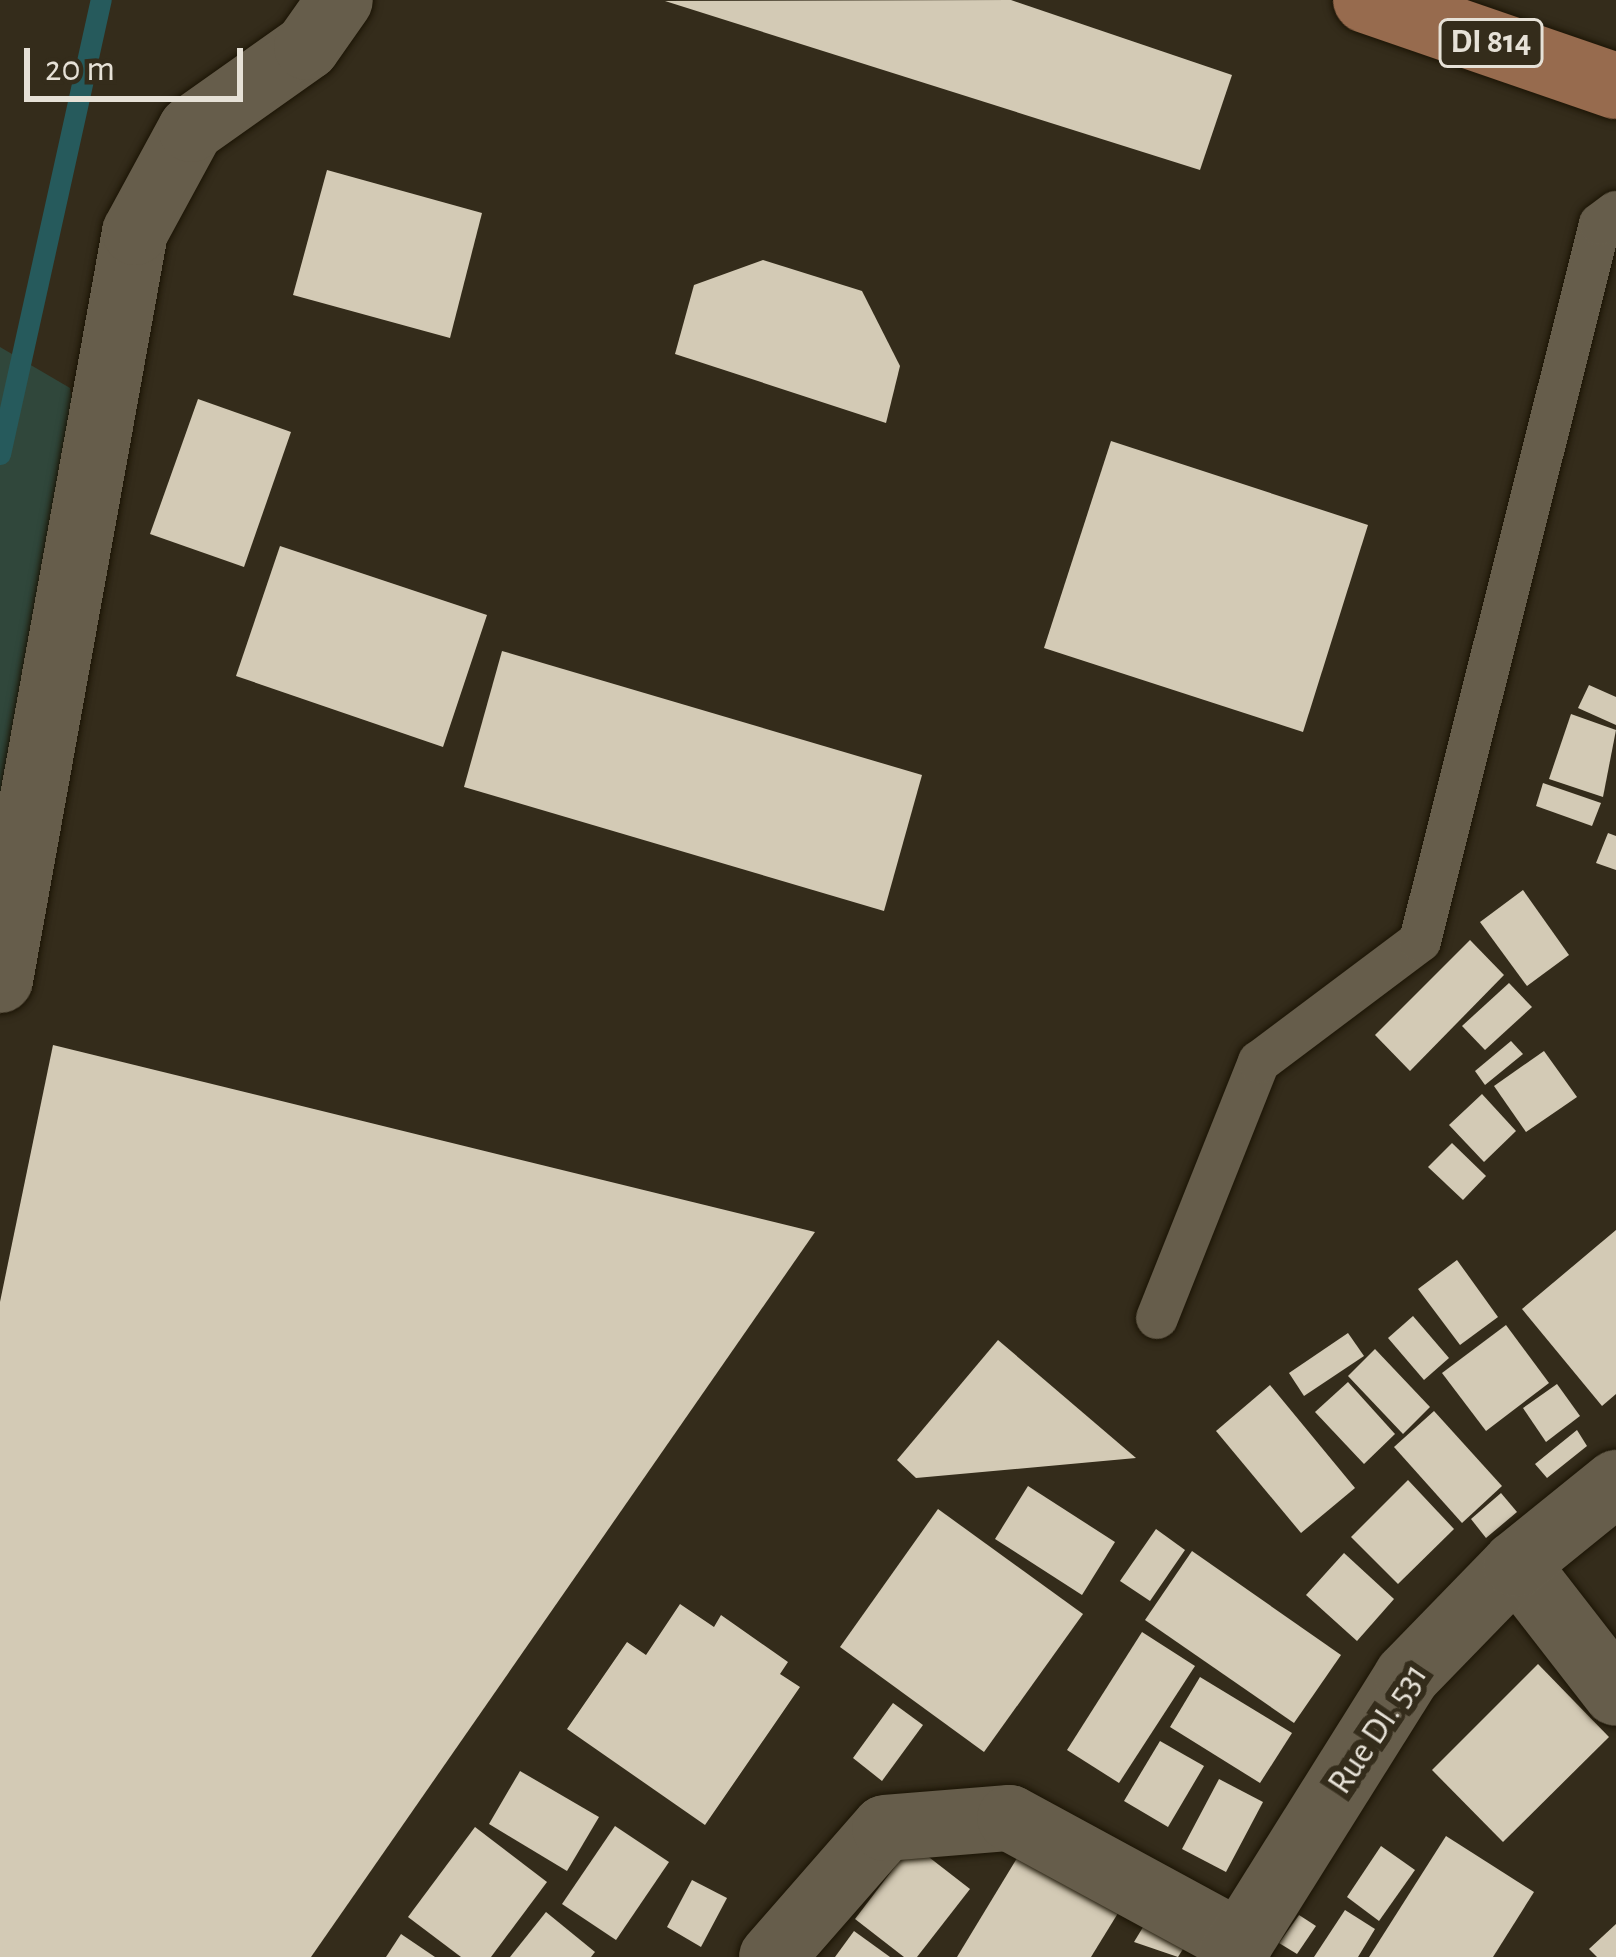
<!DOCTYPE html>
<style>
body{margin:0}
#map{position:relative;width:1616px;height:1957px;overflow:hidden;background:#342c1b;font-family:"Alegreya Sans",sans-serif}
div>[style]{position:absolute}
[style*='--x']{left:calc(var(--x)*1px);top:calc(var(--y)*1px);width:calc(var(--w)*1px);rotate:calc(var(--a)*1deg)}
.green>*{inset:0;background:#30473b}
.stream>*{height:21px;margin:-10.5px;padding:0 10.5px;transform-origin:10.5px;border-radius:10.5px;background:#265a5c}
.building>*{inset:0;background:#d3cab5}
.roads{filter:drop-shadow(0 0 3px #1b1405) drop-shadow(0 0 3px #1b1405)}
.service>*{height:42px;margin:-21px;padding:0 21px;transform-origin:21px;border-radius:21px;background:#665d4b}
.minor>*{height:66px;margin:-33px;padding:0 33px;transform-origin:33px;border-radius:33px;background:#665d4b}
.primary>*{height:66px;margin:-33px;padding:0 33px;transform-origin:33px;border-radius:33px;background:#976b4e}
span{translate:-50% -50%;white-space:nowrap;text-align:center;line-height:1.15;-webkit-text-stroke:12px #342c1b;paint-order:stroke}
.shield-label span{padding:3px 9px;background:#342c1b;border:3px solid;border-radius:9px;-webkit-text-stroke-width:0}
.shield-label{font-size:33px;color:#e6e1d7;font-weight:700}
.street-label{font-size:36px;color:#e6e1d7}
.scale{position:absolute;left:24px;top:48px;width:219px;height:54px;box-sizing:border-box;border:6px solid #e6e1d7;border-top:0;padding-left:15px;font-size:36px;line-height:42px;white-space:nowrap;color:#e6e1d7;-webkit-text-stroke:9px #342c1b;paint-order:stroke}
</style>
<div id="map">
<div class="green">
<div style="clip-path:polygon(0 347px,70px 388px,94px 559px,0 947px)"></div>
</div>
<div class="stream">
<div style="--x:0;--y:454;--w:465;--a:-77.5"></div>
</div>
<div class="building">
<div style="clip-path:polygon(1011px 0,1232px 75px,1200px 170px,665px 1px)"></div>
<div style="clip-path:polygon(327px 170px,482px 213px,450px 338px,293px 295px)"></div>
<div style="clip-path:polygon(763px 260px,862px 291px,900px 366px,886px 423px,675px 354px,694px 285px)"></div>
<div style="clip-path:polygon(198px 399px,291px 432px,244px 567px,150px 534px)"></div>
<div style="clip-path:polygon(1111px 441px,1368px 525px,1303px 732px,1044px 648px)"></div>
<div style="clip-path:polygon(280px 546px,487px 615px,443px 747px,236px 676px)"></div>
<div style="clip-path:polygon(502px 651px,922px 775px,884px 911px,464px 787px)"></div>
<div style="clip-path:polygon(1589px 685px,1616px 697px,1616px 725px,1578px 708px)"></div>
<div style="clip-path:polygon(1571px 714px,1616px 730px,1603px 797px,1549px 779px)"></div>
<div style="clip-path:polygon(1543px 783px,1601px 803px,1592px 826px,1536px 806px)"></div>
<div style="clip-path:polygon(1608px 833px,1616px 836px,1616px 870px,1596px 863px)"></div>
<div style="clip-path:polygon(1523px 890px,1569px 955px,1527px 986px,1480px 922px)"></div>
<div style="clip-path:polygon(1470px 940px,1504px 975px,1410px 1071px,1375px 1035px)"></div>
<div style="clip-path:polygon(1509px 983px,1532px 1007px,1485px 1050px,1462px 1026px)"></div>
<div style="clip-path:polygon(1511px 1041px,1523px 1054px,1485px 1085px,1475px 1071px)"></div>
<div style="clip-path:polygon(53px 1045px,815px 1232px,311px 1957px,0 1957px,0 1302px)"></div>
<div style="clip-path:polygon(1544px 1051px,1577px 1097px,1526px 1132px,1494px 1086px)"></div>
<div style="clip-path:polygon(1482px 1094px,1516px 1131px,1484px 1162px,1449px 1125px)"></div>
<div style="clip-path:polygon(1452px 1143px,1486px 1176px,1463px 1200px,1428px 1167px)"></div>
<div style="clip-path:polygon(1616px 1230px,1616px 1394px,1602px 1406px,1522px 1309px)"></div>
<div style="clip-path:polygon(1457px 1260px,1498px 1317px,1460px 1345px,1418px 1289px)"></div>
<div style="clip-path:polygon(1413px 1316px,1449px 1358px,1424px 1380px,1388px 1338px)"></div>
<div style="clip-path:polygon(1506px 1325px,1549px 1383px,1486px 1431px,1442px 1373px)"></div>
<div style="clip-path:polygon(1348px 1333px,1364px 1356px,1304px 1396px,1289px 1373px)"></div>
<div style="clip-path:polygon(998px 1340px,1136px 1458px,916px 1478px,897px 1460px)"></div>
<div style="clip-path:polygon(1375px 1349px,1430px 1407px,1403px 1434px,1348px 1376px)"></div>
<div style="clip-path:polygon(1348px 1382px,1395px 1434px,1364px 1464px,1315px 1412px)"></div>
<div style="clip-path:polygon(1557px 1384px,1580px 1416px,1546px 1442px,1523px 1408px)"></div>
<div style="clip-path:polygon(1270px 1385px,1355px 1488px,1301px 1533px,1216px 1431px)"></div>
<div style="clip-path:polygon(1434px 1411px,1502px 1486px,1462px 1523px,1394px 1447px)"></div>
<div style="clip-path:polygon(1577px 1430px,1587px 1446px,1547px 1478px,1535px 1464px)"></div>
<div style="clip-path:polygon(1408px 1480px,1454px 1529px,1398px 1584px,1351px 1537px)"></div>
<div style="clip-path:polygon(1028px 1486px,1115px 1542px,1082px 1595px,995px 1539px)"></div>
<div style="clip-path:polygon(1501px 1493px,1517px 1512px,1486px 1538px,1471px 1519px)"></div>
<div style="clip-path:polygon(938px 1509px,1083px 1614px,984px 1752px,840px 1647px)"></div>
<div style="clip-path:polygon(1156px 1529px,1185px 1550px,1150px 1601px,1120px 1581px)"></div>
<div style="clip-path:polygon(1192px 1551px,1341px 1655px,1294px 1723px,1145px 1620px)"></div>
<div style="clip-path:polygon(1344px 1553px,1394px 1599px,1357px 1641px,1306px 1595px)"></div>
<div style="clip-path:polygon(680px 1604px,714px 1627px,721px 1615px,788px 1662px,780px 1674px,800px 1687px,705px 1825px,567px 1729px,627px 1642px,646px 1655px)"></div>
<div style="clip-path:polygon(1142px 1632px,1195px 1666px,1119px 1783px,1067px 1750px)"></div>
<div style="clip-path:polygon(1538px 1664px,1609px 1737px,1503px 1842px,1432px 1770px)"></div>
<div style="clip-path:polygon(1200px 1677px,1292px 1733px,1260px 1783px,1170px 1727px)"></div>
<div style="clip-path:polygon(893px 1703px,923px 1725px,882px 1781px,853px 1758px)"></div>
<div style="clip-path:polygon(1160px 1741px,1204px 1766px,1168px 1827px,1124px 1801px)"></div>
<div style="clip-path:polygon(520px 1771px,599px 1817px,567px 1871px,489px 1824px)"></div>
<div style="clip-path:polygon(1219px 1779px,1263px 1802px,1226px 1872px,1182px 1849px)"></div>
<div style="clip-path:polygon(615px 1826px,669px 1862px,616px 1940px,562px 1904px)"></div>
<div style="clip-path:polygon(475px 1827px,547px 1882px,491px 1957px,461px 1957px,408px 1917px)"></div>
<div style="clip-path:polygon(1446px 1836px,1534px 1892px,1493px 1957px,1369px 1957px)"></div>
<div style="clip-path:polygon(912px 1844px,970px 1889px,917px 1957px,904px 1957px,855px 1919px)"></div>
<div style="clip-path:polygon(1025px 1845px,1123px 1905px,1091px 1957px,957px 1957px)"></div>
<div style="clip-path:polygon(1381px 1846px,1415px 1870px,1379px 1921px,1347px 1897px)"></div>
<div style="clip-path:polygon(692px 1880px,727px 1898px,701px 1947px,667px 1927px)"></div>
<div style="clip-path:polygon(1345px 1910px,1375px 1929px,1358px 1957px,1314px 1957px)"></div>
<div style="clip-path:polygon(546px 1912px,595px 1952px,591px 1957px,510px 1957px)"></div>
<div style="clip-path:polygon(1151px 1914px,1190px 1938px,1178px 1957px,1134px 1942px)"></div>
<div style="clip-path:polygon(1299px 1915px,1316px 1926px,1297px 1954px,1279px 1943px)"></div>
<div style="clip-path:polygon(1616px 1924px,1616px 1957px,1597px 1957px,1589px 1949px)"></div>
<div style="clip-path:polygon(854px 1931px,890px 1957px,835px 1957px)"></div>
<div style="clip-path:polygon(401px 1934px,435px 1957px,386px 1957px)"></div>
</div>
<div class="roads">
<div class="service">
<div style="--x:1157;--y:1318;--w:276;--a:-68.3"></div>
<div style="--x:1259;--y:1062;--w:201;--a:-36.9"></div>
<div style="--x:1420;--y:941;--w:739;--a:-75.91"></div>
<div style="--x:1600;--y:224;--w:20;--a:-37"></div>
</div>
<div class="minor">
<div style="--x:0;--y:980;--w:760;--a:-79.77"></div>
<div style="--x:135;--y:232;--w:117;--a:-61.5"></div>
<div style="--x:191;--y:129;--w:142;--a:-35.3"></div>
<div style="--x:307;--y:47;--w:57;--a:-54.9"></div>
<div style="--x:1516;--y:1564;--w:163;--a:52.2"></div>
<div style="--x:772;--y:1957;--w:171;--a:-48.8"></div>
<div style="--x:885;--y:1828;--w:125;--a:-4.6"></div>
<div style="--x:1010;--y:1818;--w:262;--a:28.5"></div>
<div style="--x:1231;--y:1957;--w:332;--a:-57.9"></div>
<div style="--x:1407;--y:1676;--w:156;--a:-45.8"></div>
<div style="--x:1516;--y:1564;--w:129;--a:-39"></div>
</div>
<div class="primary">
<div style="--x:1366;--y:0;--w:264;--a:19"></div>
</div>
</div>
<div class="shield-label">
<span style="left:1491px;top:43px">DI 814</span>
</div>
<div class="street-label">
<span style="left:1378px;top:1729px;rotate:-56deg">Rue DI. 531</span>
</div>
<div class="scale">20 m</div>
</div>
